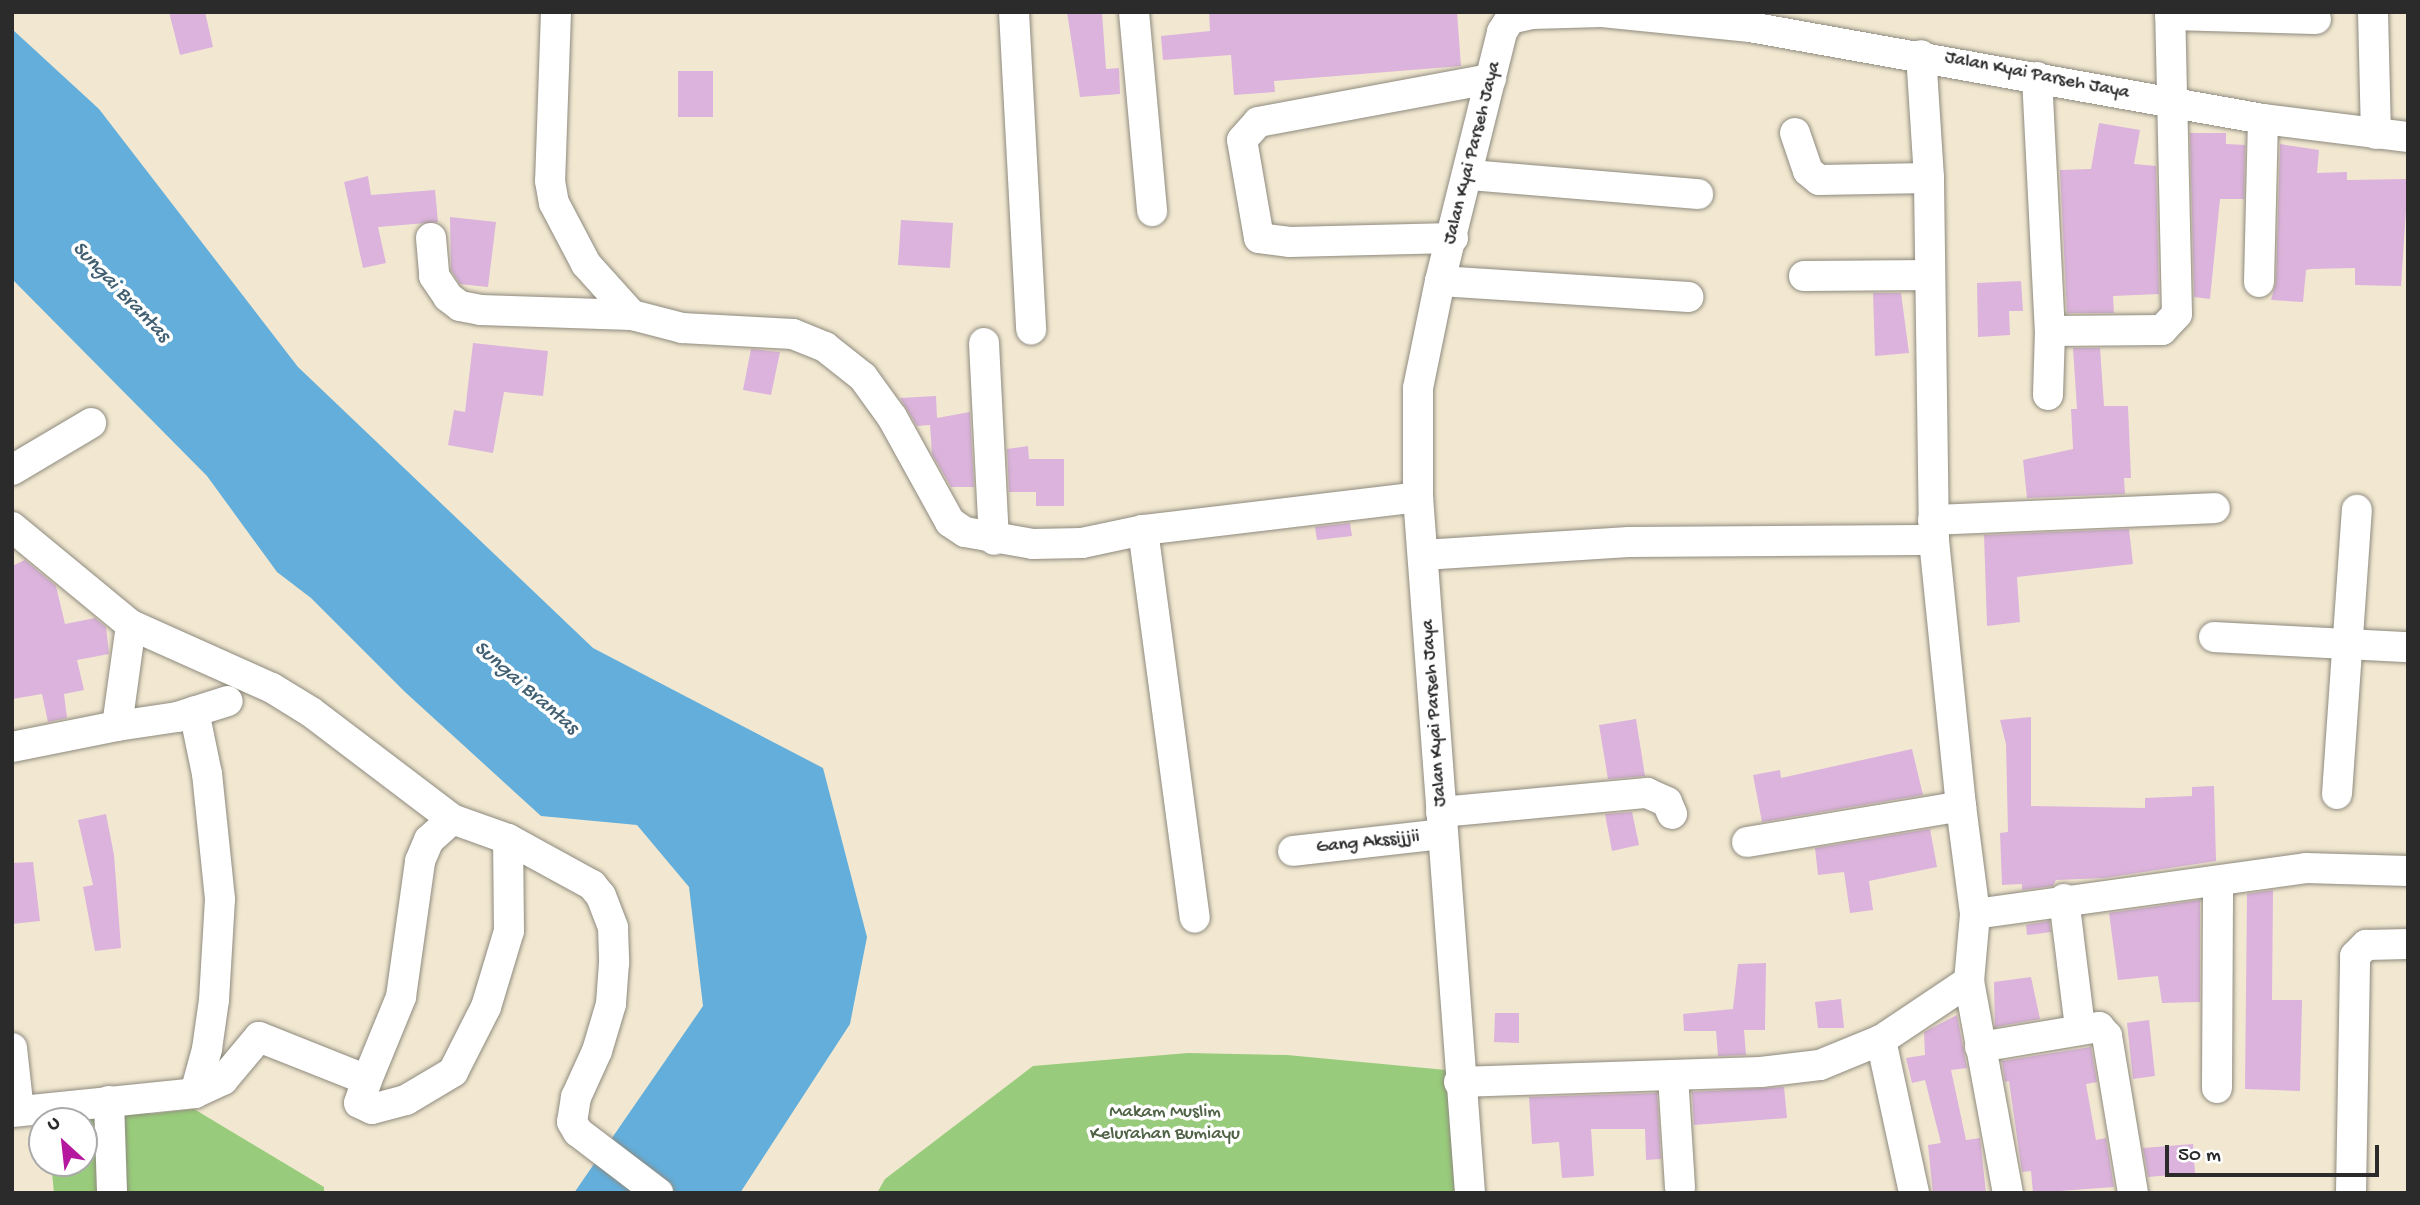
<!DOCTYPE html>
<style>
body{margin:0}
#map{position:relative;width:2420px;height:1205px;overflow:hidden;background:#f2e8d1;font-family:"Gochi Hand",sans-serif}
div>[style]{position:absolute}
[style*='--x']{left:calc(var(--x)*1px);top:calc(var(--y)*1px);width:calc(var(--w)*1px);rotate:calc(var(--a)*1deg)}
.green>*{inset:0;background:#98cb7b}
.water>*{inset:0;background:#63aedb}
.building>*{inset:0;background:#dbb3dc}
.roads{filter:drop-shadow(0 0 2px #8e8a7e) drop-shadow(0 0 2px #8e8a7e)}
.street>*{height:30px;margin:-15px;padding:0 15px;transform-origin:15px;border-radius:15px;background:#fff}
span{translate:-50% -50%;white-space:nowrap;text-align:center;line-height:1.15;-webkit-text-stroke:7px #fff;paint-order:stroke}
.street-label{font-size:19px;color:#2b2b2b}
.park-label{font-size:19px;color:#516347}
.water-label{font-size:21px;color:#415f71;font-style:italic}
.frame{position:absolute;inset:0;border:14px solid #2b2b2b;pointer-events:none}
.north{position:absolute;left:28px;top:1107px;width:70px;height:70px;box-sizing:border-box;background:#fff;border:2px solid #aaa;border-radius:50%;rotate:333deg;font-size:19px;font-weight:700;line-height:28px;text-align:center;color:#2b2b2b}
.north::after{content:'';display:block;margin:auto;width:24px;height:32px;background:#b5179e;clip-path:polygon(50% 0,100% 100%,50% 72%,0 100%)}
.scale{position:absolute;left:2165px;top:1145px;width:214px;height:32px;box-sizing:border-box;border:4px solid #2b2b2b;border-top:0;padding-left:9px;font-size:21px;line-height:24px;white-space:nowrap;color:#2b2b2b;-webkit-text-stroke:5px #fff;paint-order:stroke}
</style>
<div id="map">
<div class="green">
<div style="clip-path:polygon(1188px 1053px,1287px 1055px,1446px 1070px,1460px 1193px,877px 1193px,885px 1179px,1033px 1066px)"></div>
<div style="clip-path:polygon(148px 1102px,150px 1114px,194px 1109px,324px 1187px,324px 1193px,54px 1193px,51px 1163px,84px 1163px,84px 1121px,46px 1121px)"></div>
</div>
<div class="water">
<div style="clip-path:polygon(12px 29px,99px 109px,298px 367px,593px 648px,823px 768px,867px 937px,850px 1024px,740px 1193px,574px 1193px,703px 1006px,689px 887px,637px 825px,541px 816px,405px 692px,311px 598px,277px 572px,207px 476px,12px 279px)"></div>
</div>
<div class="building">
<div style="clip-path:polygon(169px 12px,205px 12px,213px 47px,180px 55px)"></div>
<div style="clip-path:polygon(1067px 12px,1102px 12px,1106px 69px,1119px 68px,1120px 94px,1080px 97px)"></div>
<div style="clip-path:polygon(1209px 12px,1457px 12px,1461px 66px,1274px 81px,1275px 92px,1234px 95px,1231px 55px,1163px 60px,1161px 36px,1210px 31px)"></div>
<div style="clip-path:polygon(678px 71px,713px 71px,713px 117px,678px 117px)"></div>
<div style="clip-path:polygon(2099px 123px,2140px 130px,2134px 164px,2156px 166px,2159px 294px,2113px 296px,2114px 313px,2067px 313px,2060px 170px,2091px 169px)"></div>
<div style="clip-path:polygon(2190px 133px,2226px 133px,2226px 144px,2245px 145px,2244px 199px,2220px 199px,2210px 299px,2194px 297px)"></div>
<div style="clip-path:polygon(2280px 144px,2319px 150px,2317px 173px,2347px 172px,2347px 180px,2408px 179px,2401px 286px,2355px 285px,2355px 268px,2311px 269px,2306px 270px,2303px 302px,2271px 300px,2276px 282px)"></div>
<div style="clip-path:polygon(368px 176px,371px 195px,435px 190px,438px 222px,378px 227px,386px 263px,363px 268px,344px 182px)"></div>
<div style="clip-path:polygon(450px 217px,496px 222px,488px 287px,460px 284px,451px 270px)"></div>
<div style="clip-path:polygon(901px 220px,953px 223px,950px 268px,898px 265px)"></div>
<div style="clip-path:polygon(2021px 281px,2023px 311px,2009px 311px,2010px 335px,1978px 337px,1977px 283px)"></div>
<div style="clip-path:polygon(1873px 293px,1901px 293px,1909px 353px,1875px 356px)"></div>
<div style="clip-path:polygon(473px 343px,548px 351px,543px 396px,504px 392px,493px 453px,448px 445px,454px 410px,465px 412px)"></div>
<div style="clip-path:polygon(2073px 348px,2100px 348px,2104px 406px,2128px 406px,2131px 478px,2124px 478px,2125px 494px,2027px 498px,2023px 460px,2073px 449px,2071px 409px,2077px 409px)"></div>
<div style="clip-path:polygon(751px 349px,780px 352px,771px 395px,743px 390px)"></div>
<div style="clip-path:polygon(936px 396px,937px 418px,970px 412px,974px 487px,951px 487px,932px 454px,930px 425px,917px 426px,900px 398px)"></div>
<div style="clip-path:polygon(1028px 446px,1029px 459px,1064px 459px,1064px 506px,1036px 506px,1036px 492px,1009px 492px,1007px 449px)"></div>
<div style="clip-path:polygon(1350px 523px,1352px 536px,1317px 540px,1315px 527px)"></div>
<div style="clip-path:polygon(2129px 529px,2133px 564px,2017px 577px,2020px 622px,1987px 626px,1984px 535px)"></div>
<div style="clip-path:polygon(25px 560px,56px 586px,65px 624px,95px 618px,106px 627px,109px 654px,77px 660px,84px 690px,64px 694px,67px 718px,48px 722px,42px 694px,12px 699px,12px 566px)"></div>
<div style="clip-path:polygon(2031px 717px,2031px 806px,2145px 808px,2145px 798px,2192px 796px,2192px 787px,2214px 786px,2216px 861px,2104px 878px,2056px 880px,2053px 886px,2022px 890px,2022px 884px,2002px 885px,2000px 833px,2008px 832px,2006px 744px,2000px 720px)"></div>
<div style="clip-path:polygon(1636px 719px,1645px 776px,1608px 779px,1599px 725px)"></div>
<div style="clip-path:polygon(1912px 749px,1923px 795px,1762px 822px,1753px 775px,1780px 770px,1781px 778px)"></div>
<div style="clip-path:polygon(1632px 812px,1639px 845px,1612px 851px,1605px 814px)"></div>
<div style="clip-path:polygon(106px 814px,114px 855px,121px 948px,95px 951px,83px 887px,93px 885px,78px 820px)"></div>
<div style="clip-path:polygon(1930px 829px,1937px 867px,1869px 881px,1873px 910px,1850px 913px,1844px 872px,1818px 875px,1815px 848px)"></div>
<div style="clip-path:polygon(33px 862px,40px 921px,12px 924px,12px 863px)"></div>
<div style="clip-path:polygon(2273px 890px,2272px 1000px,2302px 1000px,2300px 1091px,2245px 1089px,2247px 894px)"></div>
<div style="clip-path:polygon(2200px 900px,2200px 1002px,2162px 1003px,2158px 976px,2118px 980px,2109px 913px)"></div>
<div style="clip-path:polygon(2049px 921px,2051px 932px,2027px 935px,2026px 925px)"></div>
<div style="clip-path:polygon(1766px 963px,1765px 1030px,1744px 1030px,1746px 1055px,1718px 1056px,1716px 1031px,1684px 1031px,1683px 1014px,1733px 1009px,1738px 964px)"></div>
<div style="clip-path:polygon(2031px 977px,2040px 1019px,1995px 1027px,1994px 982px)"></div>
<div style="clip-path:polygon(1841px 999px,1844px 1028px,1818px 1028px,1815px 1002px)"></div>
<div style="clip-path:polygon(1495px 1013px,1519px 1013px,1519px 1043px,1494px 1042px)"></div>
<div style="clip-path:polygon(1957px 1015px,1967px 1068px,1951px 1070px,1966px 1140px,1980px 1138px,1986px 1193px,1933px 1193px,1928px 1145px,1941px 1143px,1925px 1080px,1912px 1083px,1906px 1058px,1925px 1055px,1924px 1032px)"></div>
<div style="clip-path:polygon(2149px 1020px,2155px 1076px,2133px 1079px,2127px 1023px)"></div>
<div style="clip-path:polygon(2091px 1047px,2097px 1082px,2086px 1084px,2096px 1140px,2106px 1138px,2114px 1187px,2033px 1193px,2031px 1171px,2022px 1172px,2009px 1081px,2005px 1082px,2002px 1061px)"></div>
<div style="clip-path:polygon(1784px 1087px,1787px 1118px,1694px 1125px,1692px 1092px)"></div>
<div style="clip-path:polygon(1657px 1093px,1661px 1159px,1646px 1160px,1645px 1129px,1591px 1129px,1594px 1176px,1562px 1178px,1559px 1142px,1532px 1144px,1529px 1097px)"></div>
<div style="clip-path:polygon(2193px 1144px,2195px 1173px,2148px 1177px,2143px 1148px)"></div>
</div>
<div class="roads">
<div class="street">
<div style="--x:556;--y:12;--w:169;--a:92"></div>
<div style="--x:550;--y:181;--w:22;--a:80"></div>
<div style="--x:554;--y:203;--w:69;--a:62.3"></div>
<div style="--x:586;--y:264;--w:69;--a:48"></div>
<div style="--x:632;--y:315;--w:52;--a:14.6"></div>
<div style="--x:682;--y:328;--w:111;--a:3.1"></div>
<div style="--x:793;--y:334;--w:35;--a:22"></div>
<div style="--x:825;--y:347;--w:48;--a:38.3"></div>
<div style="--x:863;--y:377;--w:49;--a:54.1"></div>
<div style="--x:892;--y:417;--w:120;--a:61.1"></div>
<div style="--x:950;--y:522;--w:18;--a:34"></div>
<div style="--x:965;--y:532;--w:69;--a:10"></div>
<div style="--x:1033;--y:544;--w:49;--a:-1.2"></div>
<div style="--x:1082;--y:543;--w:62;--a:-12"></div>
<div style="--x:1143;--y:530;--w:277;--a:-6.8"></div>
<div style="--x:1014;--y:12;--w:318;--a:86.9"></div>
<div style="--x:1134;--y:12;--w:200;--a:84.8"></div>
<div style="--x:2373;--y:12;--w:122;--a:88.6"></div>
<div style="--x:2170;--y:15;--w:146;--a:1.6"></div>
<div style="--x:2037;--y:77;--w:254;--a:87.1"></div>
<div style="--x:2050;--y:331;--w:64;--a:91.8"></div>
<div style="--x:1795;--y:133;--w:40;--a:71.1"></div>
<div style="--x:1808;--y:171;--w:14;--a:39"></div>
<div style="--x:1819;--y:180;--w:110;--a:-1"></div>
<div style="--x:1470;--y:175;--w:229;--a:4.8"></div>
<div style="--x:431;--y:238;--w:38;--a:85"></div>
<div style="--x:434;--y:276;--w:25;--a:56"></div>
<div style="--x:448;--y:297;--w:15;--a:37"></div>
<div style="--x:460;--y:306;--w:20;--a:11"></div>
<div style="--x:480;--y:310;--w:152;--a:1.9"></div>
<div style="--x:1453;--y:238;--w:163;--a:178.6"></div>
<div style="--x:1290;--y:242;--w:31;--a:-173"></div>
<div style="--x:1259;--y:238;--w:99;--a:-99.8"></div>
<div style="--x:1242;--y:140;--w:24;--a:-48"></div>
<div style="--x:1258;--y:122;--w:237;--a:-10.5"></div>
<div style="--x:1804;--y:276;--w:126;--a:-0.5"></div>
<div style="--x:1440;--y:281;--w:249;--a:3.7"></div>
<div style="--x:2259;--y:282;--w:163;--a:-88.6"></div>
<div style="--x:2050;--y:331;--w:112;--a:-0.5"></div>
<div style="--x:2162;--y:330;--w:22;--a:-47"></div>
<div style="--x:2177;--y:314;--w:302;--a:-91.3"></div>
<div style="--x:984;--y:343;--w:197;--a:87.1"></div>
<div style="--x:12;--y:470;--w:92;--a:-30.7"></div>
<div style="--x:1933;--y:520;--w:282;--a:-2.4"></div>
<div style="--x:12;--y:527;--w:154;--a:39.5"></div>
<div style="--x:131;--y:625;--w:154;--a:24.1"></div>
<div style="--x:272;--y:688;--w:46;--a:31.6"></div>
<div style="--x:311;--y:712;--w:177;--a:37.2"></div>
<div style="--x:452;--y:819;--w:59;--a:19.7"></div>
<div style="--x:508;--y:839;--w:96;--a:28.7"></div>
<div style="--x:592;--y:885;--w:14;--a:51"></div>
<div style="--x:601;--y:896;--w:34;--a:69"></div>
<div style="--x:613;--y:928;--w:35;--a:88"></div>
<div style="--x:614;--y:963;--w:41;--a:94.2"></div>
<div style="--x:611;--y:1004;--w:49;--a:106.6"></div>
<div style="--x:597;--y:1051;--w:51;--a:114.5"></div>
<div style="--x:576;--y:1097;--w:25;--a:99"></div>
<div style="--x:572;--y:1122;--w:12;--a:59"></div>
<div style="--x:578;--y:1132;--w:101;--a:37.3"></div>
<div style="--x:1143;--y:530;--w:391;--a:82.4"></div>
<div style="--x:1423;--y:555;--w:206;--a:-3.6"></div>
<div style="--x:1629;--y:542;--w:305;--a:-0.4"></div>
<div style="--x:2214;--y:637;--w:194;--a:3"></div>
<div style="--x:117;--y:726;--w:61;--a:-8.5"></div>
<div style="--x:177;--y:717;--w:53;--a:-17.4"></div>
<div style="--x:12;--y:747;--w:107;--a:-11.3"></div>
<div style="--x:117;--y:726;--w:102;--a:-82.1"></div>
<div style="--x:2337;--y:794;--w:285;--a:-86"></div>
<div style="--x:1961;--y:806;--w:109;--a:82.6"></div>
<div style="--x:1975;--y:914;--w:67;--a:95.1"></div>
<div style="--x:1441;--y:812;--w:207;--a:-5.3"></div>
<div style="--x:1647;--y:793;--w:22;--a:24"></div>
<div style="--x:1667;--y:802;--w:13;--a:67"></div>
<div style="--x:1747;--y:842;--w:217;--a:-9.5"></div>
<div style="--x:1961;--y:806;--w:267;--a:-95.8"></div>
<div style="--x:1934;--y:540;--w:362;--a:-90.8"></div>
<div style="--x:1929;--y:178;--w:123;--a:-93.7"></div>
<div style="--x:1293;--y:851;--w:150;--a:-6.5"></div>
<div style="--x:2064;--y:899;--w:130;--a:82.9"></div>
<div style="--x:1975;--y:914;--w:334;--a:-7.9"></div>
<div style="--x:2306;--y:868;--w:102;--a:1.7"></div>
<div style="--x:1881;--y:1040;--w:157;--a:77.8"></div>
<div style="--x:1980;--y:1047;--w:121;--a:-9.5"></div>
<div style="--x:2099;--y:1027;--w:12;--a:48"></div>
<div style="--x:2107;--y:1036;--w:159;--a:80.6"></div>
<div style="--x:12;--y:1048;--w:63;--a:83.7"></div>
<div style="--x:1673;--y:1076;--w:112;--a:86.4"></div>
<div style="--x:367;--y:1080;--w:24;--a:109"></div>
<div style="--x:359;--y:1103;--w:14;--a:25"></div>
<div style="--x:372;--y:1109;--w:35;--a:-15"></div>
<div style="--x:406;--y:1100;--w:55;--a:-30.8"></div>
<div style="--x:453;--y:1072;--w:73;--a:-63.1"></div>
<div style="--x:486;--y:1007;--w:79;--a:-73.2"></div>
<div style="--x:509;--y:931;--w:92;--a:-90.6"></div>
<div style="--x:1459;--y:1082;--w:302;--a:-1.9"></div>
<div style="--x:1761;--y:1072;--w:59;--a:-6.8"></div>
<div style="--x:1820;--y:1065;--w:66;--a:-22.3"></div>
<div style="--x:1881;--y:1040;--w:106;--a:-33.8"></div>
<div style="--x:1969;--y:981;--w:216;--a:79.6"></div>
<div style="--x:2217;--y:1088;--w:207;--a:-89.7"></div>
<div style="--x:195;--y:1093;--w:31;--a:-25"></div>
<div style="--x:223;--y:1080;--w:56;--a:-50.1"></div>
<div style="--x:259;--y:1037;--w:116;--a:21.7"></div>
<div style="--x:367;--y:1080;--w:90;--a:-67.7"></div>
<div style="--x:401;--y:997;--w:137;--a:-82"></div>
<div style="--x:420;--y:861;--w:23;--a:-67"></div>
<div style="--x:429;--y:840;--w:31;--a:-42"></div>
<div style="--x:109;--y:1101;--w:92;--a:88.1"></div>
<div style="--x:12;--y:1112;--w:184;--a:-5.9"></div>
<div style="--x:195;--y:1093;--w:46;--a:-74.7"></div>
<div style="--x:207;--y:1049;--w:49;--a:-81.9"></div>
<div style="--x:214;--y:1000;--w:101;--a:-86.6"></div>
<div style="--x:220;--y:899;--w:126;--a:-95.9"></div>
<div style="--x:207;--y:774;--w:64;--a:-101.7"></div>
<div style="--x:1470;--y:1193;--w:698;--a:-94.27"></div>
<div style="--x:1418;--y:497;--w:109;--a:-90"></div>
<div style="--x:1418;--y:388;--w:109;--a:-78.4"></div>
<div style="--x:1440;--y:281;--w:257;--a:-76"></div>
<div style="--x:1502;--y:32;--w:15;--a:-58"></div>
<div style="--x:1510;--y:19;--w:22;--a:-13"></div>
<div style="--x:1531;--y:14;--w:71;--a:-1.6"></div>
<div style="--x:1602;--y:12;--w:149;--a:5.8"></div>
<div style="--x:1750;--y:27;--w:521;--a:10.17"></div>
<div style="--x:2263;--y:119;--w:146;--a:7.1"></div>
<div style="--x:2351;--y:1193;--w:237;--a:-89"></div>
<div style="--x:2355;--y:956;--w:16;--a:-45"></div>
<div style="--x:2366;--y:945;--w:42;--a:-1.4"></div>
</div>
</div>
<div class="street-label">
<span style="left:2037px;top:76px;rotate:11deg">Jalan Kyai Parseh Jaya</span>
<span style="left:1473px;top:153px;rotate:-76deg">Jalan Kyai Parseh Jaya</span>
<span style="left:1435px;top:713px;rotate:-94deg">Jalan Kyai Parseh Jaya</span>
<span style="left:1368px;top:843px;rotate:-6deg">Gang Akssijjii</span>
</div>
<div class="park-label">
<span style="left:1165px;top:1124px">Makam Muslim<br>Kelurahan Bumiayu</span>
</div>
<div class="water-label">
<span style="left:120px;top:293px;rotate:46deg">Sungai Brantas</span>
<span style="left:525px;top:689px;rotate:41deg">Sungai Brantas</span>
</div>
<div class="frame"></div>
<div class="north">U</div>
<div class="scale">50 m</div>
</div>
